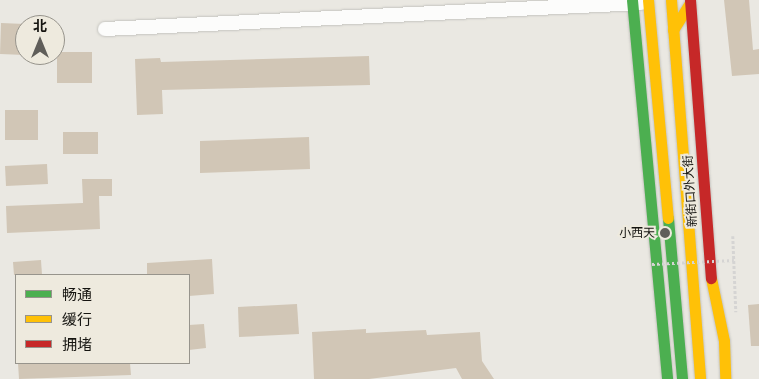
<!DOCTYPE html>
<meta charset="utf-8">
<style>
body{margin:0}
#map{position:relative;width:759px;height:379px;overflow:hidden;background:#eae8e2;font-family:"IBM Plex Serif","Noto Sans SC",serif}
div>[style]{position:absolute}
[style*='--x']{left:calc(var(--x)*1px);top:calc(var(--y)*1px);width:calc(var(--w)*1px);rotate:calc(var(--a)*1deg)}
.building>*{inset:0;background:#d1c6b6}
.path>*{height:2.5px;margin-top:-1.25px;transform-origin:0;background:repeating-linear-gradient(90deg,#d5d4d3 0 2.5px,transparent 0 5px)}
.roads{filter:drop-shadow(0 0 1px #c4c3be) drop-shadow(0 0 1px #c4c3be)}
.street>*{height:14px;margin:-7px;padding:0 7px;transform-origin:7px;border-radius:7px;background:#fcfcfb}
.fast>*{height:11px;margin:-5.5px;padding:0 5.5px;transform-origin:5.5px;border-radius:5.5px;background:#4caf50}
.slow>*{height:11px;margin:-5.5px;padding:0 5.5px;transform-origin:5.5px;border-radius:5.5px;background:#ffc107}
.jam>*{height:11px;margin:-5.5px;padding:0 5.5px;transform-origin:5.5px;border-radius:5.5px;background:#c62828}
.path-bridge>*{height:2.5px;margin-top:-1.25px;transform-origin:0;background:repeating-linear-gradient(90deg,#d5d4d3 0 2.5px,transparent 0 5px)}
.dots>*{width:14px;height:14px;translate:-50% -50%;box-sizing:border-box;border:2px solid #eeeade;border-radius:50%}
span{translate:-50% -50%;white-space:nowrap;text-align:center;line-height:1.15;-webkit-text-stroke:4px #eeeade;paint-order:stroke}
.street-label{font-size:12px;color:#151410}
.poi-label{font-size:12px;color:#151410}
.right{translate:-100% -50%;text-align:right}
.legend{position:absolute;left:15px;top:274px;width:175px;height:90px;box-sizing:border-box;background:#eeeade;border:1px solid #97948c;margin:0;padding:6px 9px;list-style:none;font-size:15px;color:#151410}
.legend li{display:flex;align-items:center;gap:10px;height:25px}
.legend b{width:25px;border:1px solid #97948c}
.north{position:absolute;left:15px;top:15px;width:50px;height:50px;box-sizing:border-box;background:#eeeade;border:1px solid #97948c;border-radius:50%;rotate:0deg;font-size:14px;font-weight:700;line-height:20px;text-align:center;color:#151410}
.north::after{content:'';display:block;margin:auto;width:18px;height:22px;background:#605e5a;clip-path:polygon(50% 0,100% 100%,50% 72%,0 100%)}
</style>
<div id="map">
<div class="building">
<div style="clip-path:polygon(724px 0,749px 0,753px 50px,759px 49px,759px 74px,732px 76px)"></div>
<div style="clip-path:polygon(1px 23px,25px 24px,25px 55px,0 54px)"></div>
<div style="clip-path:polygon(57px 52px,92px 52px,92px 83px,57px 83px)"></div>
<div style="clip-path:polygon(369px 56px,370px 85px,162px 90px,163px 114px,137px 115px,135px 59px,160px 58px,161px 62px)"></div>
<div style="clip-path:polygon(5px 110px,38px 110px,38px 140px,5px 140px)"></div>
<div style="clip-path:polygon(63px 132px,98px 132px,98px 154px,63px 154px)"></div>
<div style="clip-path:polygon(309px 137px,310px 169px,200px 173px,200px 141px)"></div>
<div style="clip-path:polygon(47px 164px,48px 184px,6px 186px,5px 166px)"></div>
<div style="clip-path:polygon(82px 179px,112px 179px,112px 196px,99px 196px,100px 229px,7px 233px,6px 206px,83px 203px)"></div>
<div style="clip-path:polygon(212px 259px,214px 294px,189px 296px,189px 275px,147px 275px,147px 263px)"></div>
<div style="clip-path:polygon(41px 260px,42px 275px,14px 275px,13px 262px)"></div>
<div style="clip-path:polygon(297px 304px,299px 334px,239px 337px,238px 307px)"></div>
<div style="clip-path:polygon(759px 304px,759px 346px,751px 346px,748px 305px)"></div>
<div style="clip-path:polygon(204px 324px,206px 348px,189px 350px,189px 325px)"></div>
<div style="clip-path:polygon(366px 329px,366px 333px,426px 330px,427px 335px,480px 332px,482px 361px,494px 379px,462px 379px,456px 368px,369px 379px,314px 379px,312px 332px)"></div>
<div style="clip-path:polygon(18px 363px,130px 363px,131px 375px,19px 379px)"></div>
</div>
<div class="path">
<div style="--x:733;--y:236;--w:76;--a:87.7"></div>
</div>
<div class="roads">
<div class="street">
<div style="--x:105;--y:29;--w:536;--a:-2.78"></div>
</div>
<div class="fast">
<div style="--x:632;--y:0;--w:381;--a:84.7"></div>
<div style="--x:668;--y:218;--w:162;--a:85"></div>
</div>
<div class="slow">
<div style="--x:648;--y:0;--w:219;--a:84.8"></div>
<div style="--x:671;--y:0;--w:380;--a:85.6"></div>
<div style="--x:673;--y:30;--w:32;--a:-58"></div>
<div style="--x:711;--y:278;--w:64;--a:78.3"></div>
<div style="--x:724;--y:341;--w:38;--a:88"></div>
</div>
<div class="jam">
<div style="--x:690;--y:0;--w:279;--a:85.7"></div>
</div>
</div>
<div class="path-bridge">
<div style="--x:652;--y:264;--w:82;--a:-2.8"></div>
</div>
<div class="dots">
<div style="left:665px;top:233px;background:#605e5a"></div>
</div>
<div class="street-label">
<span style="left:690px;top:191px;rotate:-94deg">新街口外大街</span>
</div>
<div class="poi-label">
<span class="right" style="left:655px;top:233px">小西天</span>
</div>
<ul class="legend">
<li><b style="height:6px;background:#4caf50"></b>畅通</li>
<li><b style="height:6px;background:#ffc107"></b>缓行</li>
<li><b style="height:6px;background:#c62828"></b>拥堵</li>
</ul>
<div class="north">北</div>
</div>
